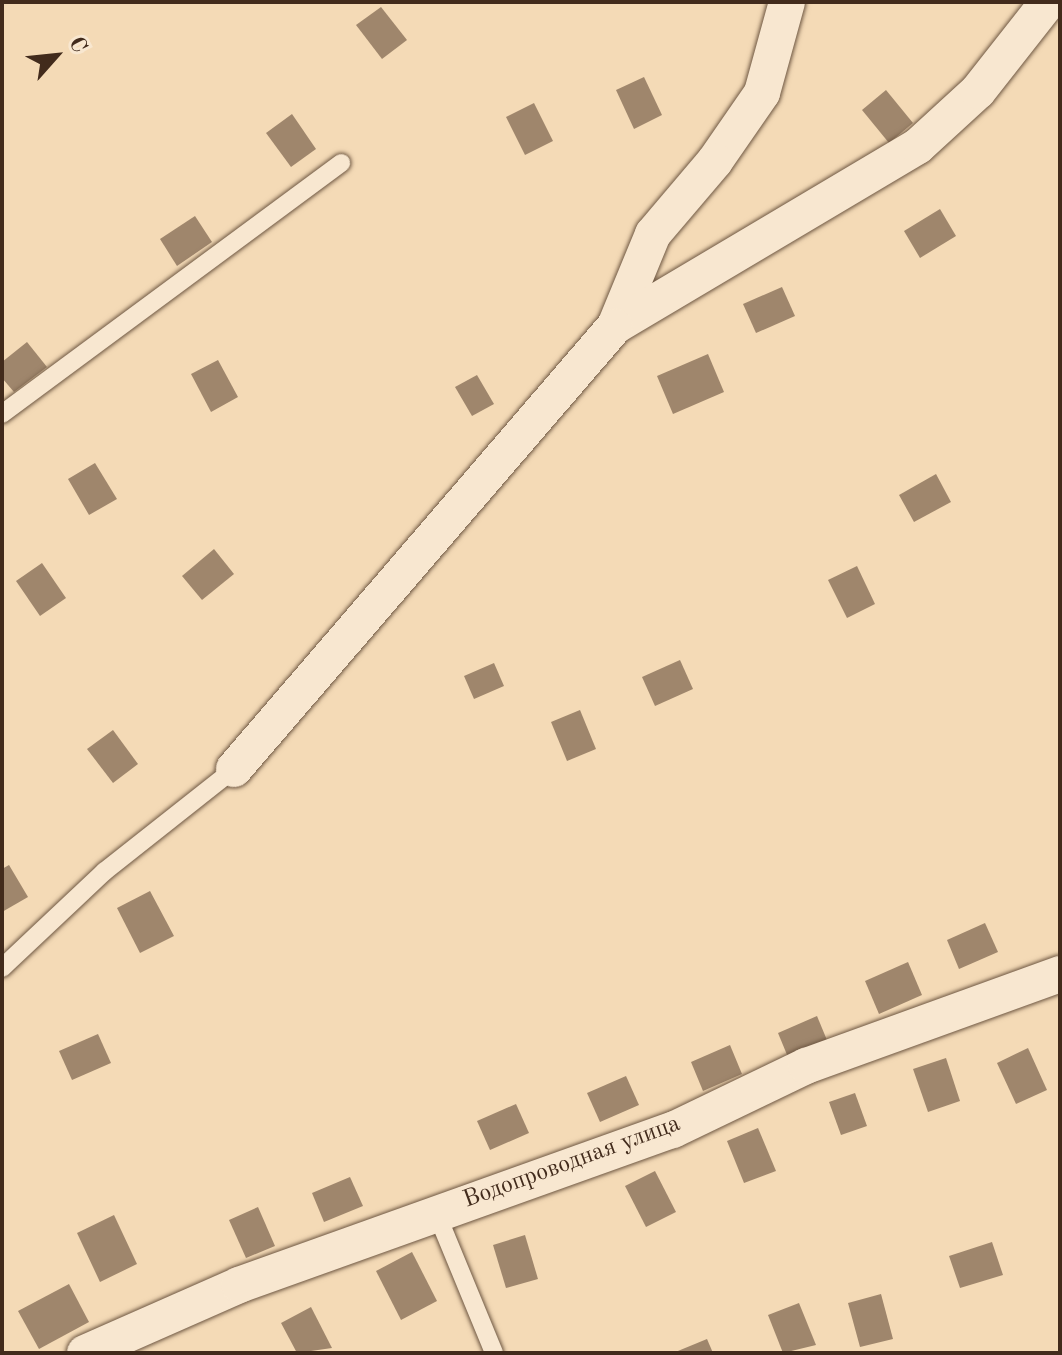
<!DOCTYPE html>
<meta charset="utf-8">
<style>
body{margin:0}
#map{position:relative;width:1062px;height:1355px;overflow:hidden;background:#f4dab6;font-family:"Old Standard TT",serif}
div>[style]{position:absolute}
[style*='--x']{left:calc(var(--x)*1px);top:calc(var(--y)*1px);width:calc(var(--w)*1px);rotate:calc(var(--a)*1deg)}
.building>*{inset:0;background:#9f866c}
.roads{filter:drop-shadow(0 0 2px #6e5742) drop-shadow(0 0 2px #6e5742)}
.lane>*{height:18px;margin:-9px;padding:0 9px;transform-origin:9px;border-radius:9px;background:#f8e7d0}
.street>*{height:36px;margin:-18px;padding:0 18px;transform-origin:18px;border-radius:18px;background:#f8e7d0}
span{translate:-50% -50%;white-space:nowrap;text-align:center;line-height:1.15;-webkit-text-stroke:7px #f8e7d0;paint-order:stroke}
.street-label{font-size:24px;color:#422b1c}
.frame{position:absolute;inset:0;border:4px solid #422b1c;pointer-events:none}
.north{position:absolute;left:16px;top:16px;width:80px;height:80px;-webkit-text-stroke:6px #f8e7d0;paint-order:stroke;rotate:63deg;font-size:22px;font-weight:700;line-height:32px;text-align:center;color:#422b1c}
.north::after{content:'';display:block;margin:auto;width:28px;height:36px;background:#422b1c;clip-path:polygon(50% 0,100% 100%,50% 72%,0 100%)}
</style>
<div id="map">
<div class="building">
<div style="clip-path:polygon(381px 7px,407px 40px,382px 59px,356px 25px)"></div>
<div style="clip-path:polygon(644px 77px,662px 115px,634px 129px,616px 90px)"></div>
<div style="clip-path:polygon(886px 90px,913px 123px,889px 143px,862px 110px)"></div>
<div style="clip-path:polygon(534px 103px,553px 141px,525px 155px,506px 117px)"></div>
<div style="clip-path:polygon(292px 114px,316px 149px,291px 167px,266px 133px)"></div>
<div style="clip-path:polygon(940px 209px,956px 236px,920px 258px,904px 231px)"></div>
<div style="clip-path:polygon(195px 216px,212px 242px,177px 266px,160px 239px)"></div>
<div style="clip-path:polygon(782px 287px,795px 316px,756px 333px,743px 304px)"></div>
<div style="clip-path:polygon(27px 342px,47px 367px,14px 392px,2px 378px,2px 362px)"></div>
<div style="clip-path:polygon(708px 354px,724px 392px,673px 414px,657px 376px)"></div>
<div style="clip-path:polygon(218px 360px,238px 397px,211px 412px,191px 374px)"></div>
<div style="clip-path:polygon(477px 375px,494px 404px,472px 416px,455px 387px)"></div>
<div style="clip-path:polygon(95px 463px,117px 499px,89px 515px,68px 479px)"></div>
<div style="clip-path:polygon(936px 474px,951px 502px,914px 522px,899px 495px)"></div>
<div style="clip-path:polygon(214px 549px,234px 574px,202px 600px,182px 576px)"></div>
<div style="clip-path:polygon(42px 563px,66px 598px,40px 616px,16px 581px)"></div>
<div style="clip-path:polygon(857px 566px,875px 604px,847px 618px,828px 580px)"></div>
<div style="clip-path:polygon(680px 660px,693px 689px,655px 706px,642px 677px)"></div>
<div style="clip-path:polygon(494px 663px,504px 686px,474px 699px,464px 676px)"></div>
<div style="clip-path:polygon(580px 710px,596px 749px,567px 761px,551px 722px)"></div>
<div style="clip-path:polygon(113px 730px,138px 764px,113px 783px,87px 749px)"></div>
<div style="clip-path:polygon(9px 865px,28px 897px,2px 912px,2px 869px)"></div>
<div style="clip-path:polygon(150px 891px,174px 936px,140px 953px,117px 908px)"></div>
<div style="clip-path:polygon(985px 923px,998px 952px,959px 969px,947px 940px)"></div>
<div style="clip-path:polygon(908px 962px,922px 995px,879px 1014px,865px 981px)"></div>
<div style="clip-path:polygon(817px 1016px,829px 1045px,790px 1062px,778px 1033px)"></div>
<div style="clip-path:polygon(98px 1034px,111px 1063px,72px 1080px,59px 1051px)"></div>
<div style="clip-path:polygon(730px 1045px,742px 1074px,703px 1091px,691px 1062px)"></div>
<div style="clip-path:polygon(1028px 1048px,1047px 1090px,1016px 1104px,997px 1063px)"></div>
<div style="clip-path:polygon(946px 1058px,960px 1101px,928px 1112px,913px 1069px)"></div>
<div style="clip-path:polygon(626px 1076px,639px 1105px,600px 1122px,587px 1093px)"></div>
<div style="clip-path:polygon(855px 1093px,867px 1126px,841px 1135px,829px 1102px)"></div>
<div style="clip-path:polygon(516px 1104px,529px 1133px,490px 1150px,477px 1121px)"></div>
<div style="clip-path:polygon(758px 1128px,776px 1171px,744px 1183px,727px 1141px)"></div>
<div style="clip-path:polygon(655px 1171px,676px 1212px,646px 1227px,625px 1186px)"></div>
<div style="clip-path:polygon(350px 1177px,363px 1206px,324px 1222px,312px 1193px)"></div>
<div style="clip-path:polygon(258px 1207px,275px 1246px,246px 1258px,229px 1220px)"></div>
<div style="clip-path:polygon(114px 1215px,137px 1264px,100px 1282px,77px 1233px)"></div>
<div style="clip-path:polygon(525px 1235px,538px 1279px,506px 1288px,493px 1245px)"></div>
<div style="clip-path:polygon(992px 1242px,1003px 1275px,960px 1288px,949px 1256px)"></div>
<div style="clip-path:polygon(412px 1252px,437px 1301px,401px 1320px,376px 1271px)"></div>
<div style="clip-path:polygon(69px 1284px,89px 1322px,39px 1349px,18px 1311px)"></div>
<div style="clip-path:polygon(881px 1294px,893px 1339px,860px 1347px,848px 1303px)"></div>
<div style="clip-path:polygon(799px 1303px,816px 1345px,783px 1353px,768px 1315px)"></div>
<div style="clip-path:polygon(311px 1307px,332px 1348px,297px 1353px,281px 1323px)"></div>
<div style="clip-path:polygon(707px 1339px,713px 1353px,673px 1353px)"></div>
</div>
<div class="roads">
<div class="lane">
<div style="--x:2;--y:414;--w:422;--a:-36.5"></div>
<div style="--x:2;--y:968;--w:141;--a:-43.3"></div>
<div style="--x:105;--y:871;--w:164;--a:-38.3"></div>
<div style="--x:436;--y:1212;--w:152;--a:67.6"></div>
</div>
<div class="street">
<div style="--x:787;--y:2;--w:94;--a:105.4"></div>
<div style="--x:762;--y:93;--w:83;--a:124.7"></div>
<div style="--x:715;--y:161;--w:96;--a:130.3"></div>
<div style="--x:653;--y:234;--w:100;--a:112.4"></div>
<div style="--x:615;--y:326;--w:352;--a:-30.7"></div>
<div style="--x:918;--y:146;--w:81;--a:-42.5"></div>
<div style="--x:978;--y:91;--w:113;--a:-51.8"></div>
<div style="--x:234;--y:769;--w:584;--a:-49.3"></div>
<div style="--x:85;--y:1353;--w:168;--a:-23.8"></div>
<div style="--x:239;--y:1285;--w:461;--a:-19.7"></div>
<div style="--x:673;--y:1130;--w:148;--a:-25.7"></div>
<div style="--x:806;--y:1066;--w:270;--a:-19.9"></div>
</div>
</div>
<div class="street-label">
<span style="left:572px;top:1163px;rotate:-20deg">Водопроводная улица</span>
</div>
<div class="frame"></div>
<div class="north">С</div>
</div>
